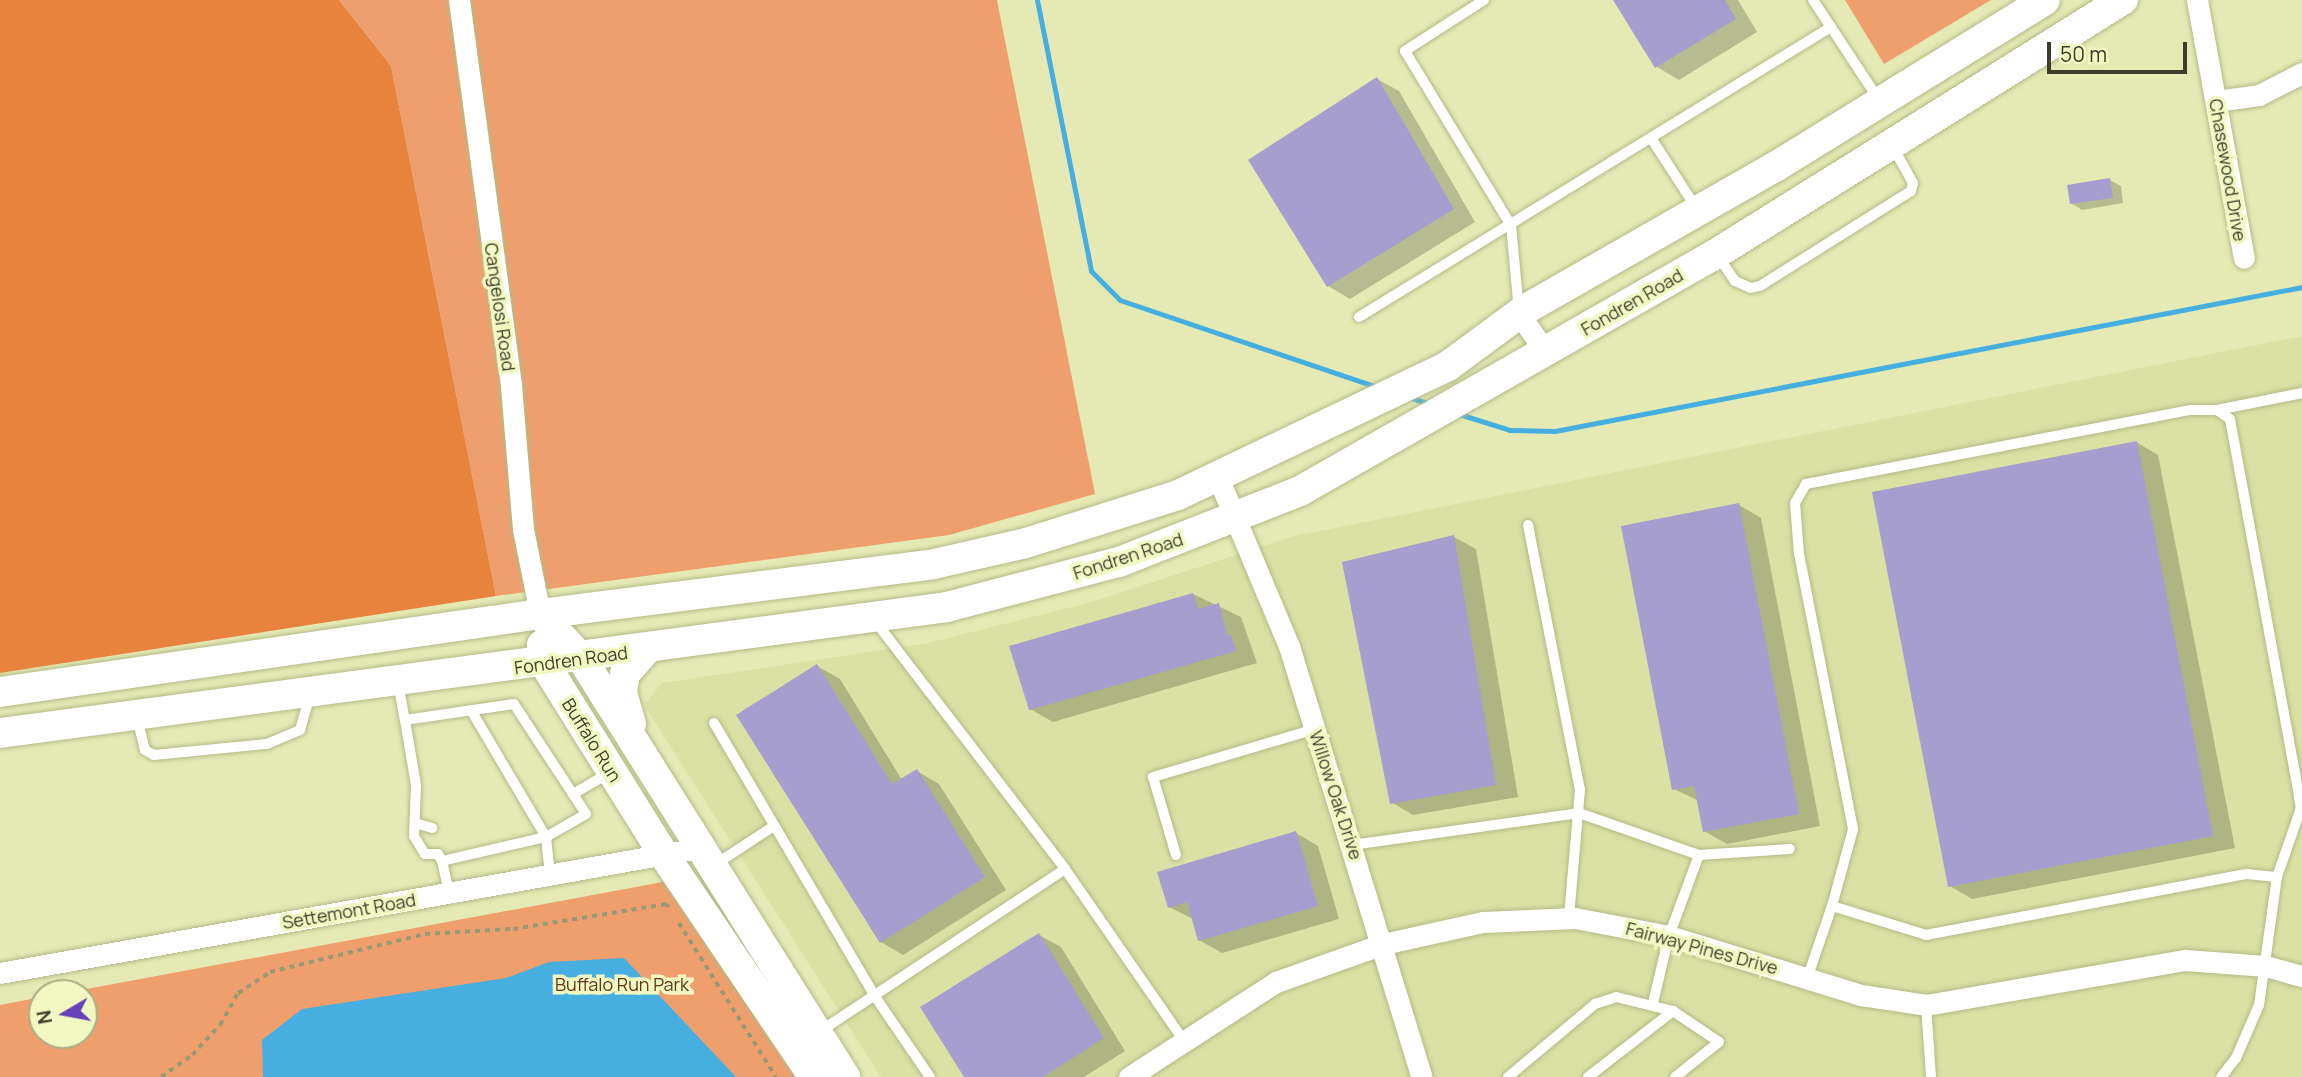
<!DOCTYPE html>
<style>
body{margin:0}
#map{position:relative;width:2302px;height:1077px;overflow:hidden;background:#e5eab5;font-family:Manrope,sans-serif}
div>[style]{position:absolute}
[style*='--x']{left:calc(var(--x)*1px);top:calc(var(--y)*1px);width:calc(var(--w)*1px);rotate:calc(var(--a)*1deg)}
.built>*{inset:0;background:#dbe1a4}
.green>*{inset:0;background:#ef9f6d}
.forest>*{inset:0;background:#e7833d}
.water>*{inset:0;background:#47afe0}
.shadow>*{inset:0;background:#0003}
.stream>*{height:5px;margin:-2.5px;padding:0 2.5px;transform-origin:2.5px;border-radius:2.5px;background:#47afe0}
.building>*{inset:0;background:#a69ece}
.path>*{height:3.5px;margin-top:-1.75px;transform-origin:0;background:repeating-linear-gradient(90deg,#979b75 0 5px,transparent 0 10px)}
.roads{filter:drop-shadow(0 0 2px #b4b986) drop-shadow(0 0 2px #b4b986)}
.lane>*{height:10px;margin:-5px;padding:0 5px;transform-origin:5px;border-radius:5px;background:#fff}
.street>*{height:21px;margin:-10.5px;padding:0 10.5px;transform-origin:10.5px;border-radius:10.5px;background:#fff}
.secondary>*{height:30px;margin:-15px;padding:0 15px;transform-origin:15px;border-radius:15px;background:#fff}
span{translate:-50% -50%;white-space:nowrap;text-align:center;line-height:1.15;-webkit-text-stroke:7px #f2f8c2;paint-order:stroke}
.street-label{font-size:18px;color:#3c3e29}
.park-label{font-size:18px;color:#5f361b}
.north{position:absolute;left:28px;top:979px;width:70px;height:70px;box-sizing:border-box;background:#f2f8c2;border:2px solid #a9ae85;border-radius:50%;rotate:260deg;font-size:19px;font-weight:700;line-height:28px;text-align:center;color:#3c3e29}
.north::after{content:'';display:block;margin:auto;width:24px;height:32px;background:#6641b9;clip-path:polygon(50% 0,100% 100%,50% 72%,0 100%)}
.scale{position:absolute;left:2047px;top:42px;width:140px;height:32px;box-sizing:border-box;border:4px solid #3c3e29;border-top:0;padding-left:9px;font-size:21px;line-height:24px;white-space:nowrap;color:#3c3e29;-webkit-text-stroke:5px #f2f8c2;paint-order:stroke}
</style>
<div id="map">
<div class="built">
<div style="clip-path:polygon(2302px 336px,2302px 1077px,881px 1077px,644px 705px,662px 683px,928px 643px,1088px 603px,1294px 536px)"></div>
</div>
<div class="green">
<div style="clip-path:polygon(339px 0,997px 0,1095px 494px,949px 535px,496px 596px,391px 66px)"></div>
<div style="clip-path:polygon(1845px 0,1991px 0,1884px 64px)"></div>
<div style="clip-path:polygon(668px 881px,799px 1077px,0 1077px,0 1005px,42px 997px,42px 1035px,84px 1035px,84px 993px,65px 993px)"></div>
</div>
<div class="forest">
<div style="clip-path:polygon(0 0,339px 0,391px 66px,496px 596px,0 673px)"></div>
</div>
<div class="water">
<div style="clip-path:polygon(624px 958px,736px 1077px,263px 1077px,262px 1040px,302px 1009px,506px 978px,549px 962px)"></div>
</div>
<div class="shadow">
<div style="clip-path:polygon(1616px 0,1738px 0,1757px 32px,1679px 80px,1657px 67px)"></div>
<div style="clip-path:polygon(1377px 79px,1399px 91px,1475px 222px,1350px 299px,1328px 286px)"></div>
<div style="clip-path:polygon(2110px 180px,2121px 186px,2123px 203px,2082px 210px,2071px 203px)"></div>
<div style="clip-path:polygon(2136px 442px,2158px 455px,2235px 848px,1972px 899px,1950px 886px)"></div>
<div style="clip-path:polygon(1739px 505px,1761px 518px,1820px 826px,1727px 844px,1704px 831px,1699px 801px,1674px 789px)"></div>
<div style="clip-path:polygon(1454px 537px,1476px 549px,1518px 797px,1413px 815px,1391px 802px)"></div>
<div style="clip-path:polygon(1193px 594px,1241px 617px,1257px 663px,1053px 722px,1030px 709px)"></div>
<div style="clip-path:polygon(817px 666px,840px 679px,902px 780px,917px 771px,939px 784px,1006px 890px,903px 955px,881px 942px)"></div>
<div style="clip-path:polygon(1296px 833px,1318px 846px,1339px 919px,1222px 953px,1199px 940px,1193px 919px,1169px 907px)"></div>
<div style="clip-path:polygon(1039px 935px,1061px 947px,1125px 1051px,1084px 1077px,966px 1077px)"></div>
</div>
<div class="stream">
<div style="--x:1037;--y:0;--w:276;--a:78.7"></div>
<div style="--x:1091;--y:271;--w:41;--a:45"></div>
<div style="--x:1120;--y:300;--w:271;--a:18.7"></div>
<div style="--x:1409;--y:397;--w:22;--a:18"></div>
<div style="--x:1459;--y:414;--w:53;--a:17.4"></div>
<div style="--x:1510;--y:430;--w:45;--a:1.3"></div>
<div style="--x:1555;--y:431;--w:761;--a:-10.91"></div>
</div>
<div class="building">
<div style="clip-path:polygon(1613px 0,1725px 0,1736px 19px,1655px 68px)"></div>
<div style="clip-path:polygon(1377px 77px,1454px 209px,1327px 287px,1248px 160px)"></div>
<div style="clip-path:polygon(2110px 178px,2113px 198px,2070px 204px,2067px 185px)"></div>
<div style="clip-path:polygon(2137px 441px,2213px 836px,1948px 887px,1872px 492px)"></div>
<div style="clip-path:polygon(1739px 503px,1799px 814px,1703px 832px,1694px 786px,1672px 790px,1621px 526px)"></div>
<div style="clip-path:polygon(1454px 535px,1496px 785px,1390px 804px,1342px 562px)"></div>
<div style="clip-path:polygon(1193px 593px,1198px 609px,1219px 603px,1227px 635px,1231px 635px,1236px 651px,1029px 710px,1009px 646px)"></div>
<div style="clip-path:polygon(817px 664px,892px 784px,917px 769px,985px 877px,880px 943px,736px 715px)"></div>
<div style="clip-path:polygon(1296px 831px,1318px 906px,1198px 941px,1187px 902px,1168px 908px,1157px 872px)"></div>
<div style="clip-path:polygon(1039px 933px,1104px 1038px,1043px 1077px,964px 1077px,920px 1007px)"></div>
</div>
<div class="path">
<div style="--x:679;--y:923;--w:182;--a:57.8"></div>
<div style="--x:161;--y:1077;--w:38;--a:-35"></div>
<div style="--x:192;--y:1055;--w:41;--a:-47"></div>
<div style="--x:220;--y:1025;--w:37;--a:-61"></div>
<div style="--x:238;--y:993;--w:38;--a:-33"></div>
<div style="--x:270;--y:972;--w:160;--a:-13.8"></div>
<div style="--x:425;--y:934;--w:88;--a:-3.3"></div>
<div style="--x:513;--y:929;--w:156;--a:-9.2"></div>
<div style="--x:667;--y:904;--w:4;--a:63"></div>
</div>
<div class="roads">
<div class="lane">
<div style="--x:1484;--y:0;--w:94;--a:147.2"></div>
<div style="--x:1405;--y:51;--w:204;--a:58.7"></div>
<div style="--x:1511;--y:225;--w:86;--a:84.7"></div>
<div style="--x:1813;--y:0;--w:120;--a:56.6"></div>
<div style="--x:1651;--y:138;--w:85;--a:57.1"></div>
<div style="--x:1718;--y:256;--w:30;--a:56"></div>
<div style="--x:1735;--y:281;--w:17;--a:24"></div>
<div style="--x:1751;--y:288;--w:9;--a:-13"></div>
<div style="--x:1760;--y:286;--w:178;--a:-32.2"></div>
<div style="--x:1911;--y:191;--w:8;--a:-76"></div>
<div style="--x:1913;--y:183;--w:41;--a:-119.1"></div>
<div style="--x:1359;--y:317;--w:554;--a:-31.57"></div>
<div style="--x:2217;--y:410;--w:87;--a:-11.3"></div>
<div style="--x:1528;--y:525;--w:269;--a:78.9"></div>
<div style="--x:1580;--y:789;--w:129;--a:94.9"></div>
<div style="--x:875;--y:621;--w:312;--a:52.5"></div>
<div style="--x:398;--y:682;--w:39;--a:80"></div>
<div style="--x:405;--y:720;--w:110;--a:-8.4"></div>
<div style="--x:514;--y:704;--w:108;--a:56.8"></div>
<div style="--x:573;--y:794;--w:42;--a:-30.3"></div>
<div style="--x:137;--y:718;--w:33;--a:76"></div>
<div style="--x:145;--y:750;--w:10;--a:29"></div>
<div style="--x:154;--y:755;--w:114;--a:-5.6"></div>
<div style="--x:267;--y:744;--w:36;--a:-23"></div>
<div style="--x:300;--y:730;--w:35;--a:-74"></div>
<div style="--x:405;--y:720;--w:66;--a:80.4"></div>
<div style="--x:416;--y:785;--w:51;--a:92.2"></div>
<div style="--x:414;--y:836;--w:21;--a:59"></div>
<div style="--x:425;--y:854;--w:13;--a:0"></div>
<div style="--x:438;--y:854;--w:8;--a:60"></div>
<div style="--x:714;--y:723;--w:316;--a:59.5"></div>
<div style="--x:874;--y:995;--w:99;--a:55.7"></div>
<div style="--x:415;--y:823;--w:18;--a:16"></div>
<div style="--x:1352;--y:845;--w:229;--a:-8"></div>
<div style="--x:1579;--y:813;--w:127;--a:19.3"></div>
<div style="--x:1699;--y:855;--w:91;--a:-3.8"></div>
<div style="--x:1176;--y:855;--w:81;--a:-106.4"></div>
<div style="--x:1153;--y:777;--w:169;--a:-16.5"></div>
<div style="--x:713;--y:866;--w:73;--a:-33.3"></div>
<div style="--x:550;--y:875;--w:38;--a:-96"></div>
<div style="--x:546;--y:837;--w:46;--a:-29.9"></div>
<div style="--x:586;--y:814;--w:24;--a:-123"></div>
<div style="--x:449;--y:893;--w:33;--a:-102"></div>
<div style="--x:442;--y:861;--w:107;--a:-13"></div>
<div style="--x:546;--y:837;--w:147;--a:-120.6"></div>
<div style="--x:1832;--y:906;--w:80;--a:-74.7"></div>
<div style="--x:1853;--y:829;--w:280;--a:-101.1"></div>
<div style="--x:1799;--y:554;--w:51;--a:-94.5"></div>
<div style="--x:1795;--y:503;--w:22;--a:-60"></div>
<div style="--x:1806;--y:484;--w:393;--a:-10.9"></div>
<div style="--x:2192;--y:410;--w:25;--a:0"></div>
<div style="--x:2217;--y:410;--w:16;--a:35"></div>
<div style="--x:2230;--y:419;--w:365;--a:79.6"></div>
<div style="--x:2296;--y:778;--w:30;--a:81"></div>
<div style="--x:2301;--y:808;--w:73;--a:109.2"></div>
<div style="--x:1808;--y:976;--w:74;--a:-71.1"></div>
<div style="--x:1832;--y:906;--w:98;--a:17.1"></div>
<div style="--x:1926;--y:935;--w:327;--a:-10.8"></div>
<div style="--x:2247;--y:874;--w:30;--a:6"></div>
<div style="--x:2277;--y:877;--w:129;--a:98"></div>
<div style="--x:2259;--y:1005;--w:58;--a:113.5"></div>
<div style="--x:2236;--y:1058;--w:24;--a:128"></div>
<div style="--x:1653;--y:1003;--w:69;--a:-76.6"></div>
<div style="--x:1669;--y:936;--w:86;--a:-69.7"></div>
<div style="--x:1926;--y:1005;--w:72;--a:86"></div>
<div style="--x:819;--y:1032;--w:295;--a:-33.5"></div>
<div style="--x:1065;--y:869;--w:211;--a:55.3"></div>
<div style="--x:1508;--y:1077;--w:114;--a:-40"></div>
<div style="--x:1595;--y:1004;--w:22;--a:-18"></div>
<div style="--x:1616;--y:997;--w:59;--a:13.8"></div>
<div style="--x:1673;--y:1011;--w:55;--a:34"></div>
<div style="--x:1719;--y:1042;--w:56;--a:141.5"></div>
<div style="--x:1588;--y:1077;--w:108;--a:-37.8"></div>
</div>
<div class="street">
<div style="--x:459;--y:0;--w:389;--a:82.3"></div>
<div style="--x:511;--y:386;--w:144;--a:85.2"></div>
<div style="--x:523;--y:529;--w:87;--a:78.7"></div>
<div style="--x:2197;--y:0;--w:262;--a:79.7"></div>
<div style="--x:2216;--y:101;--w:43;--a:-7.9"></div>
<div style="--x:2259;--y:95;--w:48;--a:-27.1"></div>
<div style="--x:1519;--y:314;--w:45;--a:54.9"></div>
<div style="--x:1217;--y:475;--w:186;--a:67.2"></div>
<div style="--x:1289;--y:646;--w:451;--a:72.9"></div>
<div style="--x:0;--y:973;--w:710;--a:-10.14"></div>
<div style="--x:1129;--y:1077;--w:175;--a:-32.9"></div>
<div style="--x:1276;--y:982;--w:114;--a:-19.6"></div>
<div style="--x:1383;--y:944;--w:102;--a:-12.4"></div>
<div style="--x:1483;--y:922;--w:92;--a:-2.5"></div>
<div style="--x:1575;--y:918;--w:96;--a:10.8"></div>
<div style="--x:1669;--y:936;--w:201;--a:17.1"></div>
<div style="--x:1861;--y:995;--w:66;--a:8.7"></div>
<div style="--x:1926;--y:1005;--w:263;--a:-9.9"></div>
<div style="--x:2185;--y:960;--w:81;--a:4.2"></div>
<div style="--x:2266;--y:966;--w:37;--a:16"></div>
</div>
<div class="secondary">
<div style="--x:540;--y:614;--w:62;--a:47"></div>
<div style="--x:582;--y:659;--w:494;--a:57.8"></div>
<div style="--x:542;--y:645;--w:18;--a:84"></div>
<div style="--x:544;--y:663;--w:226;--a:58"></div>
<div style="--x:664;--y:855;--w:268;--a:56"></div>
<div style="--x:0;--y:692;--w:546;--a:-8.22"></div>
<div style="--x:540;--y:614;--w:397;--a:-7.2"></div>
<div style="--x:934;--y:564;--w:94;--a:-12.9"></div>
<div style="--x:1026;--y:543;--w:159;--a:-17.5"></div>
<div style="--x:1178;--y:495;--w:299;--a:-25.5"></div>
<div style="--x:1448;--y:366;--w:94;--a:-36.4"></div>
<div style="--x:1524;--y:310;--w:289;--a:-29.7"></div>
<div style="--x:1775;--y:167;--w:317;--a:-31.7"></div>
<div style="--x:631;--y:724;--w:33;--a:-106"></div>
<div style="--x:622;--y:692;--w:18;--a:-81"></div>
<div style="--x:625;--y:674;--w:32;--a:-49"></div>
<div style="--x:0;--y:733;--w:955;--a:-7.58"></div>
<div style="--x:947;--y:607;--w:178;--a:-14.7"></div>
<div style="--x:1119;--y:562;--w:194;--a:-21.4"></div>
<div style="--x:1300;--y:491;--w:473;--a:-29.7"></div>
<div style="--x:1711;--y:257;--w:486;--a:-32"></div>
</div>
</div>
<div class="street-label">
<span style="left:2228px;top:170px;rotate:80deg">Chasewood Drive</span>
<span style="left:1632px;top:302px;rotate:-30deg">Fondren Road</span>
<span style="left:500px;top:307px;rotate:82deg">Cangelosi Road</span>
<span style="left:1128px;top:556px;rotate:-18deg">Fondren Road</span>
<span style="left:571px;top:660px;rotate:-8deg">Fondren Road</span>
<span style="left:592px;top:740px;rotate:58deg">Buffalo Run</span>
<span style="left:1336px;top:795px;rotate:72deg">Willow Oak Drive</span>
<span style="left:349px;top:911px;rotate:-10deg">Settemont Road</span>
<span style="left:1702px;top:948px;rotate:15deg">Fairway Pines Drive</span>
</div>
<div class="park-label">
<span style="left:622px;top:984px">Buffalo Run Park</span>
</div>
<div class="north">N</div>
<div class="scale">50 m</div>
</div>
